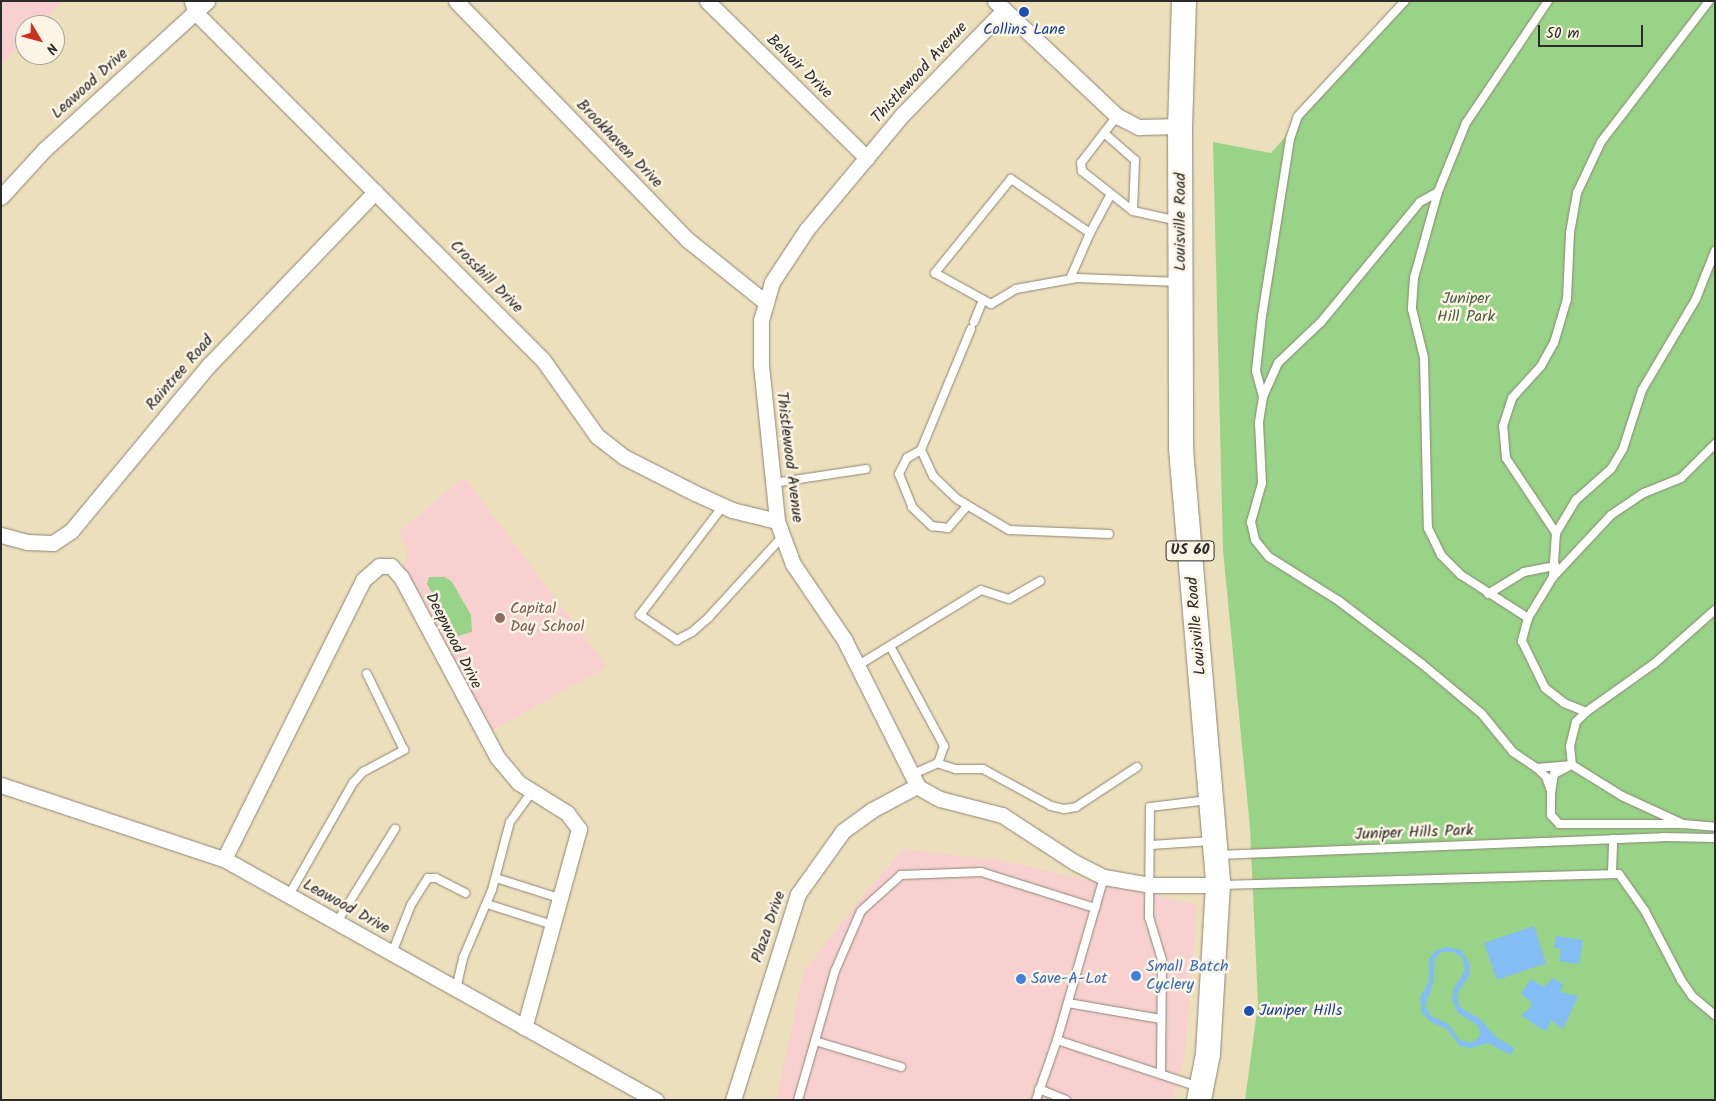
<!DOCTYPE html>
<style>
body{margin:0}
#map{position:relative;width:1716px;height:1101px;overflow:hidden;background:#ecdfbc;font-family:Kalam,sans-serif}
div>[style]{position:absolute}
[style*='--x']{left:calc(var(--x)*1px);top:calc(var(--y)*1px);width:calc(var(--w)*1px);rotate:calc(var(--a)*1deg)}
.built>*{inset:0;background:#f7d0cf}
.green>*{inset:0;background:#98d387}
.water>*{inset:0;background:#84bcf4}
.roads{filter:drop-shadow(0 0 1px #8c8574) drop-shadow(0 0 1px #8c8574)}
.service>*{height:8px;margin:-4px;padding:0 4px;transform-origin:4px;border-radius:4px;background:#fff}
.minor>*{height:15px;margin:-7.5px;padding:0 7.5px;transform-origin:7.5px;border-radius:7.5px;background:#fff}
.primary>*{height:24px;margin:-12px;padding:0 12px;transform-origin:12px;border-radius:12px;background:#fff}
.dots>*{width:14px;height:14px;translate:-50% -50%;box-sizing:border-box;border:2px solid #fcf5e5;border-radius:50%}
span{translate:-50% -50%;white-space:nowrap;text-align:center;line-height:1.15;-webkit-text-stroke:5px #fcf5e5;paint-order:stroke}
.shield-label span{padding:1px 4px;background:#fcf5e5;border:1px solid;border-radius:4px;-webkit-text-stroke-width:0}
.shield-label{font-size:15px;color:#2b2b2b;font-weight:700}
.transit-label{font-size:16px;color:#164399}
.left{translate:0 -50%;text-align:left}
.street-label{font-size:16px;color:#2b2b2b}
.park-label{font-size:16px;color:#4c5d47}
.education-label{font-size:16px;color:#785e54}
.shop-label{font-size:16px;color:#366cbe}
.frame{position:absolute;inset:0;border:2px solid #2b2b2b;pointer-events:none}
.north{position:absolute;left:15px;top:15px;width:50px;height:50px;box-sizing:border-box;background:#fcf5e5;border:1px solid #a8a49b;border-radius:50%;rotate:127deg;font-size:14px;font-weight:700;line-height:20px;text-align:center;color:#2b2b2b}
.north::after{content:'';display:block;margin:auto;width:18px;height:22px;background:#c8321e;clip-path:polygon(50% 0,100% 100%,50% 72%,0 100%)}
.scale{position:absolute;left:1538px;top:25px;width:105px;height:22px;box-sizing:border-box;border:2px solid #2b2b2b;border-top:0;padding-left:6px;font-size:15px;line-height:18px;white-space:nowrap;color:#2b2b2b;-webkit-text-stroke:4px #fcf5e5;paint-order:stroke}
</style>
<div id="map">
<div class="built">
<div style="clip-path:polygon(1px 1px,63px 1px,40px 25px,25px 25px,25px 40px,1px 65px)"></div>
<div style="clip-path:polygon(464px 477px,607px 667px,491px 731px,403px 569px,408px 551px,398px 533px)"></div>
<div style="clip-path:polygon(904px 849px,1003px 861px,1197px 905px,1184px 1061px,1172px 1100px,776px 1100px,804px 971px,866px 892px)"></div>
</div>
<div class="green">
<div style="clip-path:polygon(1405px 1px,1715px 1px,1715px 1100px,1245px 1100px,1258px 1004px,1250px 828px,1223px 550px,1213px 142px,1271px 153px)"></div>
<div style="clip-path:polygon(429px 577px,445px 577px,452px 582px,471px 615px,472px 632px,457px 636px,427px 584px)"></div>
</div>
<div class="water">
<div style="clip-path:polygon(1534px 926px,1546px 963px,1497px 980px,1484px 943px)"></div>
<div style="clip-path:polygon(1556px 936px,1583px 940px,1579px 964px,1559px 961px,1561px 949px,1554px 948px)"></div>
<div style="clip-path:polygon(evenodd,1446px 947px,1461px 950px,1470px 964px,1469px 976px,1457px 994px,1460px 1007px,1480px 1019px,1496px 1037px,1514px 1048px,1511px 1055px,1488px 1043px,1471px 1048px,1460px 1046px,1447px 1029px,1431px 1022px,1422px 1013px,1420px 998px,1429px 981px,1429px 959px,1435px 951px,1446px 947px,1454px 952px,1462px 958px,1465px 970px,1454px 988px,1452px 999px,1458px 1013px,1479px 1026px,1480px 1036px,1472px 1043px,1460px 1040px,1448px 1024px,1431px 1016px,1425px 1006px,1433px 984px,1435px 959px,1441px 952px,1454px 952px)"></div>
<div style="clip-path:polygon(1553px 978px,1563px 984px,1560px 992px,1578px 996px,1563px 1029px,1551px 1020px,1547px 1030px,1541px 1029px,1521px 1015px,1532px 1007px,1530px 1001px,1521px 994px,1531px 979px,1544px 987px)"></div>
</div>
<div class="roads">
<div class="service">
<div style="--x:1548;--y:1;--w:147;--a:123.9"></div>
<div style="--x:1466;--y:123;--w:74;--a:112.1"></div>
<div style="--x:1438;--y:192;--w:89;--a:105.6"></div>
<div style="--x:1414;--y:278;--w:31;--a:94"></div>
<div style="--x:1412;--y:309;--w:50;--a:76.2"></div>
<div style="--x:1424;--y:358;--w:170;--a:88.7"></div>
<div style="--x:1428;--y:528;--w:30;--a:64"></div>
<div style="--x:1441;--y:555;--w:28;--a:45"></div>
<div style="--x:1461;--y:575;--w:80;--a:32.7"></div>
<div style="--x:1528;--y:618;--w:24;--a:105"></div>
<div style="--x:1522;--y:641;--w:52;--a:63.9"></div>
<div style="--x:1545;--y:688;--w:24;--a:38"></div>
<div style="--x:1564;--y:703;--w:24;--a:22"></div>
<div style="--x:1586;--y:712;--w:85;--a:-35.4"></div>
<div style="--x:1655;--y:663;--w:80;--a:-41.5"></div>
<div style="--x:1117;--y:116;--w:59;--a:127.5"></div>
<div style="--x:1081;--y:163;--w:8;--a:83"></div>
<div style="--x:1082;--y:171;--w:65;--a:38.1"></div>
<div style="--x:1133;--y:211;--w:46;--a:12.5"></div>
<div style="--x:1104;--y:133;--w:41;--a:41.1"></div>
<div style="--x:1135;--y:160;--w:51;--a:92.2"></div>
<div style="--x:1438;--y:192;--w:21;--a:151"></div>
<div style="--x:1420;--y:202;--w:156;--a:129.5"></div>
<div style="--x:1321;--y:322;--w:59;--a:136.4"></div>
<div style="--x:1278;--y:363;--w:37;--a:114"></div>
<div style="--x:1263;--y:397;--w:26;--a:99"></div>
<div style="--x:1259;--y:423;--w:60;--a:87.1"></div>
<div style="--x:1262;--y:483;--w:41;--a:105.8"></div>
<div style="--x:1251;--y:522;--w:18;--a:77"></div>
<div style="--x:1255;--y:540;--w:22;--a:51"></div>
<div style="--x:1269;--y:557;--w:83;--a:32.2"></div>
<div style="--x:1339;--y:601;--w:104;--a:37.2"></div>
<div style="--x:1422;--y:664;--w:78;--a:39.8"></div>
<div style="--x:1482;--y:714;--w:49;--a:50.8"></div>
<div style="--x:1513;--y:752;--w:29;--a:34"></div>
<div style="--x:1537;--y:768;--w:35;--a:-5"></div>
<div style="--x:1572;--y:765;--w:59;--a:31.8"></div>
<div style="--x:1622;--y:796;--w:67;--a:24.7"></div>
<div style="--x:1683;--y:824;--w:32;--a:5"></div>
<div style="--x:1090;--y:233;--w:44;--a:-61.7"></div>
<div style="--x:1070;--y:279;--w:50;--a:-66.5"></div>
<div style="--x:1090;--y:233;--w:96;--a:-145.6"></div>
<div style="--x:1011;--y:179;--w:121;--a:129"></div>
<div style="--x:935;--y:273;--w:64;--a:29"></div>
<div style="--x:991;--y:304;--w:29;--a:-31"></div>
<div style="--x:1016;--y:289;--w:62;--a:-10.2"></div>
<div style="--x:1077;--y:278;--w:102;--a:2.2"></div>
<div style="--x:974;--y:322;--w:24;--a:-68"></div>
<div style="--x:971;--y:329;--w:131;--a:112.5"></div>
<div style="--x:921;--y:450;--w:29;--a:65"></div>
<div style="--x:933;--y:476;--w:33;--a:44"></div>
<div style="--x:957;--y:499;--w:61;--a:30.8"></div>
<div style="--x:1009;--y:530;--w:100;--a:2.3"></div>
<div style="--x:1263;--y:397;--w:27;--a:-105"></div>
<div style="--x:1256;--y:371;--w:55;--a:-83.8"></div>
<div style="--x:1262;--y:316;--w:179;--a:-81"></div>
<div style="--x:1290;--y:139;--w:24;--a:-71"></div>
<div style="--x:1298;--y:116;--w:157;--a:-47.1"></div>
<div style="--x:921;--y:450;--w:16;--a:150"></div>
<div style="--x:907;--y:458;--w:18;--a:117"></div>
<div style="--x:899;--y:474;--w:35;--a:68"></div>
<div style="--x:912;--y:507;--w:28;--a:44"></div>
<div style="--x:932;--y:526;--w:16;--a:7"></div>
<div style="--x:948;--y:528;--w:30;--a:-49"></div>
<div style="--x:773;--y:483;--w:94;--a:-8.6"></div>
<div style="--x:723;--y:506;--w:137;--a:127.3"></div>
<div style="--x:640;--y:615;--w:45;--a:34"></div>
<div style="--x:677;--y:640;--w:17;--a:-28"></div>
<div style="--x:692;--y:632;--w:23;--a:-41"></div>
<div style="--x:709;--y:617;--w:110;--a:-47.6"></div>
<div style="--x:1556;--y:533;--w:39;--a:-59"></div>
<div style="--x:1576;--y:500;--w:47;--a:-41.5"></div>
<div style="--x:1611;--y:469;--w:23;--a:-59"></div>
<div style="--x:1623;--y:449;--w:62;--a:-72.1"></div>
<div style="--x:1642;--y:390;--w:106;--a:-59.3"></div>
<div style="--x:1696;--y:299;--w:52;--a:-68.4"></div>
<div style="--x:1553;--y:577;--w:44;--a:-86.1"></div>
<div style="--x:1556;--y:533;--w:90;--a:-123.7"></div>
<div style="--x:1506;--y:458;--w:32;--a:-95"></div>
<div style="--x:1503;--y:426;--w:29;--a:-72"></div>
<div style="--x:1512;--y:398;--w:43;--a:-47.8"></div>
<div style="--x:1541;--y:366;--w:26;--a:-61"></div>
<div style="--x:1554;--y:343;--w:46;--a:-73.5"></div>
<div style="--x:1567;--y:299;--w:66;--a:-87.4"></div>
<div style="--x:1570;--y:233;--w:41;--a:-80.1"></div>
<div style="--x:1577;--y:193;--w:56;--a:-64.8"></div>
<div style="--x:1601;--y:142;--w:178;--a:-52.5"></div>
<div style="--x:1488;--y:594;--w:42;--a:-31.4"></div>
<div style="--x:1524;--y:572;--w:32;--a:-11"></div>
<div style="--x:1528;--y:618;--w:48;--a:-58.6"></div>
<div style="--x:1553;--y:577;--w:85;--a:-46.9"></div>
<div style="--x:1611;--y:515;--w:40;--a:-34"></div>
<div style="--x:1644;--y:493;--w:40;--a:-22"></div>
<div style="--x:1681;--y:478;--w:48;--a:-45"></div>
<div style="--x:890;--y:646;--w:114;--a:61.6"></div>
<div style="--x:944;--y:746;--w:18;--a:109"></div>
<div style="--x:938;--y:763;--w:30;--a:156"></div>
<div style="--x:857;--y:666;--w:145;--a:-31.5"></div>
<div style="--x:981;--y:590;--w:29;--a:18"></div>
<div style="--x:1009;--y:599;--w:36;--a:-30"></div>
<div style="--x:937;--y:763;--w:20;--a:18"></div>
<div style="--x:956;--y:769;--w:27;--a:0"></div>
<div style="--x:983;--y:769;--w:77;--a:28.6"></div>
<div style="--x:1051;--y:806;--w:13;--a:13"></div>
<div style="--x:1064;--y:809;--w:12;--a:-9"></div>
<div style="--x:1076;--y:807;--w:73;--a:-33.3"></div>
<div style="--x:1572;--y:765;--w:19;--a:-96"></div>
<div style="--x:1570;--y:746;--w:25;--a:-76"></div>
<div style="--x:1576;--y:722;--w:14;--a:-45"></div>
<div style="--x:1568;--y:767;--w:16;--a:153"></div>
<div style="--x:1554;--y:774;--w:19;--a:99"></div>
<div style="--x:1551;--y:793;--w:22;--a:90"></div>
<div style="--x:1551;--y:815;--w:12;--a:48"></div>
<div style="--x:1559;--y:824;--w:121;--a:0"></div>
<div style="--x:1537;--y:768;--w:13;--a:45"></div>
<div style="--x:1546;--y:777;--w:15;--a:70"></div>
<div style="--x:1151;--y:845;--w:60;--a:-3.8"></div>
<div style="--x:1218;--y:855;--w:445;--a:-2.3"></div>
<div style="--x:1663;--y:837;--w:52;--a:1.1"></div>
<div style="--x:1612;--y:873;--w:34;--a:-88"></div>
<div style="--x:496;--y:878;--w:66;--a:17.6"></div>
<div style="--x:1221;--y:885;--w:398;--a:-1.6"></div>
<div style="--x:1619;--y:874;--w:45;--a:54.9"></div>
<div style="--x:1645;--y:911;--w:78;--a:62.4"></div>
<div style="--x:1681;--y:980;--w:19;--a:55"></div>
<div style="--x:1692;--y:996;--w:30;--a:40"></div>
<div style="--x:289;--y:895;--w:129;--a:-60.3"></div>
<div style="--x:353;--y:783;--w:15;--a:-48"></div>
<div style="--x:363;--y:772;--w:47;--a:-28.2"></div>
<div style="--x:404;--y:750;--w:85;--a:-116"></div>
<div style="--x:487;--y:904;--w:69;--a:17.7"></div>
<div style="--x:337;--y:922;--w:110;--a:-58.1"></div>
<div style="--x:392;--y:953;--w:52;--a:-68.4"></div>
<div style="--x:411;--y:905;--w:32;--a:-58"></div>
<div style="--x:428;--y:878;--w:8;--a:0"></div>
<div style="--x:436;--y:878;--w:33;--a:27"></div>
<div style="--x:456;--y:989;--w:32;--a:-77"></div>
<div style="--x:463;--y:958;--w:74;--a:-66.9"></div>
<div style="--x:492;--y:890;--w:70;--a:-75.2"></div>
<div style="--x:510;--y:822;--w:36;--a:-54"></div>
<div style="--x:1068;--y:1003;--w:94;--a:9.8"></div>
<div style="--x:1057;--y:1040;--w:170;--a:-73.9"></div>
<div style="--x:815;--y:1041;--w:90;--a:16.8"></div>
<div style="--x:1161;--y:1074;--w:114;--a:-89.5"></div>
<div style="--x:1162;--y:960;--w:45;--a:-106.8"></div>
<div style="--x:1149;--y:917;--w:110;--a:-89.5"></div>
<div style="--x:1150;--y:807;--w:59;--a:-6.8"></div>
<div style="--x:1039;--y:1089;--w:29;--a:22"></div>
<div style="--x:798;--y:1100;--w:134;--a:-74"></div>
<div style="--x:835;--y:971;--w:65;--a:-66.6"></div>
<div style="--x:861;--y:911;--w:54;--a:-42"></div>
<div style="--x:901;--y:875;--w:80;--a:-2.1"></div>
<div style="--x:981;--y:872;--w:120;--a:17.5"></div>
<div style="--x:1036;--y:1100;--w:64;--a:-70.7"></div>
<div style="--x:1057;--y:1040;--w:150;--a:18.3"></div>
</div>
<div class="minor">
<div style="--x:192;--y:1;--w:11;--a:75"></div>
<div style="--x:195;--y:12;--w:492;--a:45"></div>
<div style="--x:543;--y:360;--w:93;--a:54.6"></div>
<div style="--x:597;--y:436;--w:34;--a:38"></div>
<div style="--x:624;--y:457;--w:80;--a:26.9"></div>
<div style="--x:695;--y:493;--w:41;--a:24.7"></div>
<div style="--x:732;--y:510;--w:46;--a:13.7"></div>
<div style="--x:456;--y:1;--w:333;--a:45.9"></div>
<div style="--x:688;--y:240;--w:99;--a:38.8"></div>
<div style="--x:707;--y:1;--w:224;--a:44.5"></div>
<div style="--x:995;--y:1;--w:168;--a:43.3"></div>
<div style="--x:1117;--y:116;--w:25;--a:27"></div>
<div style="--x:1139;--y:127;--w:41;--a:-1.4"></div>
<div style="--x:1004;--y:10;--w:146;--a:134.2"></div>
<div style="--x:902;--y:115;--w:148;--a:129.8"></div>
<div style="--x:807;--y:229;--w:64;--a:123.4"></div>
<div style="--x:772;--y:282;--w:40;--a:106"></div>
<div style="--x:761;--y:320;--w:45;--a:90"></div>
<div style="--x:761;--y:365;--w:157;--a:84.1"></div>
<div style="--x:777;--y:521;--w:46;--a:69.6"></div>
<div style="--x:793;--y:564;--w:91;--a:55.8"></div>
<div style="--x:844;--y:639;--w:165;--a:63.4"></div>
<div style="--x:918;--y:787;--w:25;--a:29"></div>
<div style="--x:940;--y:799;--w:64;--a:14.5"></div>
<div style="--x:1002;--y:815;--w:86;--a:33.1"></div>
<div style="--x:1074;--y:862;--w:34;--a:27"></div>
<div style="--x:1104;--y:877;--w:48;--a:9.7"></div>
<div style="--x:1151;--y:885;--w:67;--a:0"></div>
<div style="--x:1;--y:197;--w:64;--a:-47.5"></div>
<div style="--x:44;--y:150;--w:221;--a:-42.4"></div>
<div style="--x:1;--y:535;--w:27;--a:15"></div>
<div style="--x:27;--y:542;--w:26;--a:2"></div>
<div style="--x:53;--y:543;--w:22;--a:-34"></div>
<div style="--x:71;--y:531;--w:216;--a:-50.3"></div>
<div style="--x:209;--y:365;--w:240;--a:-46.2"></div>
<div style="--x:1;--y:785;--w:235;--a:18.4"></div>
<div style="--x:224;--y:859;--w:495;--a:29.2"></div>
<div style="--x:224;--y:859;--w:312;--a:-63.5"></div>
<div style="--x:363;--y:580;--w:21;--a:-41"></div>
<div style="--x:379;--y:566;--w:12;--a:0"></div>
<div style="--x:391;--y:566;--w:15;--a:48"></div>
<div style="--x:401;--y:577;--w:204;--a:61.9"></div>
<div style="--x:497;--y:757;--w:34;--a:50"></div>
<div style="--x:519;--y:783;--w:57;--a:32"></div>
<div style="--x:567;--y:813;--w:20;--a:53"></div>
<div style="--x:579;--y:829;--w:206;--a:105.4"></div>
<div style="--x:733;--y:1100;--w:216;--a:-72.5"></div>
<div style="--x:798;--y:894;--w:77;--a:-54.5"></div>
<div style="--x:843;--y:831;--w:36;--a:-36"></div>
<div style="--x:872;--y:810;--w:51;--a:-28.1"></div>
</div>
<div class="primary">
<div style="--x:1184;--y:1;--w:125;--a:91.8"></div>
<div style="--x:1180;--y:126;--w:323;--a:89.8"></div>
<div style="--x:1181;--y:449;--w:438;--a:85.1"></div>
<div style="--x:1218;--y:885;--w:169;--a:93.4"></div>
<div style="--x:1208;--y:1054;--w:47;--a:101.1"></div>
</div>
</div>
<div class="dots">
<div style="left:1024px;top:12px;background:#1a4fb4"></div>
<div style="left:500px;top:618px;background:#8d6e63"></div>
<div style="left:1136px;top:976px;background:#3f7fe0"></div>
<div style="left:1021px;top:979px;background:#3f7fe0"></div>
<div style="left:1249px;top:1011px;background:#1a4fb4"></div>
</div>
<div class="shield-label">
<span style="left:1190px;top:551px">US 60</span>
</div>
<div class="transit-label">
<span style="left:1024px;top:30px">Collins Lane</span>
<span class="left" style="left:1259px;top:1011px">Juniper Hills</span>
</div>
<div class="street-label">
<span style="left:799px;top:67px;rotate:44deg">Belvoir Drive</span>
<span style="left:920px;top:73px;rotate:-47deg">Thistlewood Avenue</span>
<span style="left:90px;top:84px;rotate:-42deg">Leawood Drive</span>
<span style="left:619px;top:144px;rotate:46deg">Brookhaven Drive</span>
<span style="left:1181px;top:222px;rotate:-90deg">Louisville Road</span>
<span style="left:486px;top:277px;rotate:45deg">Crosshill Drive</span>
<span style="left:180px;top:373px;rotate:-49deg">Raintree Road</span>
<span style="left:789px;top:457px;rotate:83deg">Thistlewood Avenue</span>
<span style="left:1197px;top:626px;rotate:-95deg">Louisville Road</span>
<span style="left:453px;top:641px;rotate:63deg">Deepwood Drive</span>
<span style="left:1414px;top:833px;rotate:-2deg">Juniper Hills Park</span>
<span style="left:346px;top:907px;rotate:29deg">Leawood Drive</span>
<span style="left:769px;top:927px;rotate:-71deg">Plaza Drive</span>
</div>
<div class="park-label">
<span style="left:1466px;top:308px">Juniper<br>Hill Park</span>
</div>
<div class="education-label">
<span class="left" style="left:510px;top:618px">Capital<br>Day School</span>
</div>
<div class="shop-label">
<span class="left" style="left:1146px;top:976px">Small Batch<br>Cyclery</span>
<span class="left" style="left:1031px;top:979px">Save-A-Lot</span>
</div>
<div class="frame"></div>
<div class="north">N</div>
<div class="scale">50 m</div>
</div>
